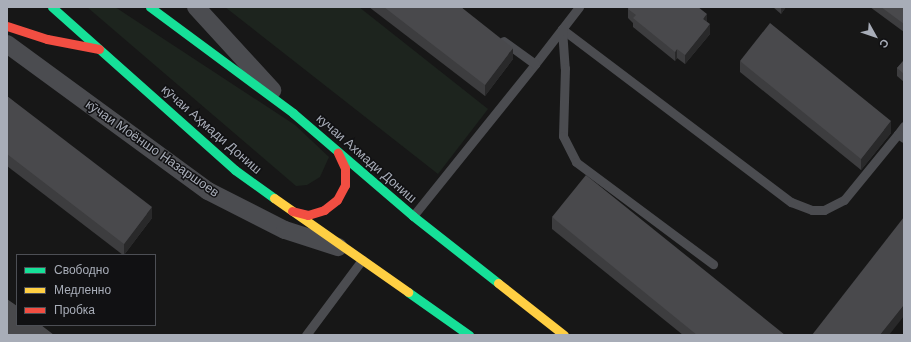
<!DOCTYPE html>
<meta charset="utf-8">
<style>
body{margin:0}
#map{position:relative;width:911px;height:342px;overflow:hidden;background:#171717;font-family:"DM Sans",sans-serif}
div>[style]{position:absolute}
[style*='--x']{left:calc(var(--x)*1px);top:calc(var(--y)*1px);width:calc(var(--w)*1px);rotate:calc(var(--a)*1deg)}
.green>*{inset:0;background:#1d241e}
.lane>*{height:9px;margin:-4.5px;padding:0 4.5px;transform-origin:4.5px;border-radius:4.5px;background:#4b4c50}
.street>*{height:18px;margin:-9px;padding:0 9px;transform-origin:9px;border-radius:9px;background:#4b4c50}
.fast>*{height:9px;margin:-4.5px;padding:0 4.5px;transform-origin:4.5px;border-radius:4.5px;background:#16e098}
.slow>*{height:9px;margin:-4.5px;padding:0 4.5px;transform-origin:4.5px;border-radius:4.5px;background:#ffcf43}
.jam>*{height:9px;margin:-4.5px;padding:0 4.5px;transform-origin:4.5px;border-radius:4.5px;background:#f24e42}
.wall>*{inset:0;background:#3d3d3f}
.shaded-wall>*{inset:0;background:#29292a}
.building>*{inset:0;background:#49494c}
span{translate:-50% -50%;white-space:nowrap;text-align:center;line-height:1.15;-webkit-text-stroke:3px #111113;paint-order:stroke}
.street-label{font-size:13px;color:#a8adb8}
.frame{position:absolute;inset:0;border:8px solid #a8adb8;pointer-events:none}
.legend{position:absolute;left:16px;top:254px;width:140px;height:72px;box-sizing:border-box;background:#111113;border:1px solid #4d4f55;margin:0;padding:5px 7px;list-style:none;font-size:12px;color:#a8adb8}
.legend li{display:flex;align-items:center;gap:8px;height:20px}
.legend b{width:20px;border:1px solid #4d4f55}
.north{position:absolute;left:855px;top:16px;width:40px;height:40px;-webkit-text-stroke:3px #111113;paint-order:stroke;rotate:130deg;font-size:11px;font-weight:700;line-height:16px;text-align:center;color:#a8adb8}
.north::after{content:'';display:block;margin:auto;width:14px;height:18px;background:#a8adb8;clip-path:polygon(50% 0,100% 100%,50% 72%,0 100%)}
</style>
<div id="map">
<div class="green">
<div style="clip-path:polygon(87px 7px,115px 7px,295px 125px,329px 157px,320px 177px,307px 185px,296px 186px)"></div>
<div style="clip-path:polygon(225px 7px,359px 7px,488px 109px,438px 174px)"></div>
</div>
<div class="lane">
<div style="--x:562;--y:29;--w:287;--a:37.1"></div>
<div style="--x:791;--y:202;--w:22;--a:21"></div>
<div style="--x:812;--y:210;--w:12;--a:0"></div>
<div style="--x:824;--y:210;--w:22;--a:-27"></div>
<div style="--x:844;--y:200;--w:85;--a:-50.7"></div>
<div style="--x:562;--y:29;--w:39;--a:86"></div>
<div style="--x:565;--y:68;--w:68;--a:91.7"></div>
<div style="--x:563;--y:136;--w:29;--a:63"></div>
<div style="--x:576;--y:162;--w:171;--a:36.7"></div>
<div style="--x:535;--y:64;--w:72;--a:-52.3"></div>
<div style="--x:904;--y:126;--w:10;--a:127"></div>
<div style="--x:898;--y:134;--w:7;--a:34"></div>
<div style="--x:413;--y:216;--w:195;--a:-51.2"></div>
<div style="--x:535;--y:64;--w:39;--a:-144"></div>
<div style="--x:306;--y:335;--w:94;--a:-53.3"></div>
</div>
<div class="street">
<div style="--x:196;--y:7;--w:113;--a:47.5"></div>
<div style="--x:7;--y:44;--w:249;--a:36.2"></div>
<div style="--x:208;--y:191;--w:86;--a:26.9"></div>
<div style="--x:285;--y:230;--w:56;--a:17.8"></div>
</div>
<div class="fast">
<div style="--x:52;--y:7;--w:245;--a:41.7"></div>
<div style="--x:235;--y:170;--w:48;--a:35.7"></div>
<div style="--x:150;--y:7;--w:178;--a:36.5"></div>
<div style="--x:293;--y:113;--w:158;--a:40.6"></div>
<div style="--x:413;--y:216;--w:108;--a:38.2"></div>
<div style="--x:408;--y:292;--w:75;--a:35.2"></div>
</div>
<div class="slow">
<div style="--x:274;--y:198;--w:164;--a:35"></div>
<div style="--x:498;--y:283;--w:84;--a:38.2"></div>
</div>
<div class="jam">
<div style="--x:7;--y:26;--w:42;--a:18"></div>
<div style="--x:47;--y:39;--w:53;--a:10.9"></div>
<div style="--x:292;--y:211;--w:16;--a:14"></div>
<div style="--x:308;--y:215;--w:17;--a:-17"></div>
<div style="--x:324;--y:210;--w:16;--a:-38"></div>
<div style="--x:337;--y:200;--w:17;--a:-62"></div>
<div style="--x:345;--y:185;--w:17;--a:-90"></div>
<div style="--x:345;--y:168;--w:17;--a:-115"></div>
</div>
<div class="wall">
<div style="clip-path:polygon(369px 7px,461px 7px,513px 59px,485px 96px)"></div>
<div style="clip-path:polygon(629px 7px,699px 7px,699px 8px,707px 22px,710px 34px,685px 64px,677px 58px,675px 61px,633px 27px,633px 23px,628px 18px,628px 9px)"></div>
<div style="clip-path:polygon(773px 7px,786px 7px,781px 14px)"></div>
<div style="clip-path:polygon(870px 7px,904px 7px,904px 32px)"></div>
<div style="clip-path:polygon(904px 60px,904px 82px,897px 76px,897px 68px)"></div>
<div style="clip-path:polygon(740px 61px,891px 133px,861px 170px,740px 72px)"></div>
<div style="clip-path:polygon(7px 96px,152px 218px,124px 255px,123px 255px,7px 166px)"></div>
<div style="clip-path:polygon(552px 217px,785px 335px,683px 335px,552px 229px)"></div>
</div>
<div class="shaded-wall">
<div style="clip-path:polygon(781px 7px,786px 7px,781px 14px)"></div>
<div style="clip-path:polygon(707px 14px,707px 24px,703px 19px)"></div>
<div style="clip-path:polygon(710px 24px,710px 34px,685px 64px,685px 55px)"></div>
<div style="clip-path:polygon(513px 48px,513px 59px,485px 96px,485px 85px)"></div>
<div style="clip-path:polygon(677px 49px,677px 58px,675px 61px,675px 52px)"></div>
<div style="clip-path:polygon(891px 121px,891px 133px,861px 170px,861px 159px)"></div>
<div style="clip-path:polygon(152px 207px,152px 218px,124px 255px,124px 244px)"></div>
<div style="clip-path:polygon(904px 305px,904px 316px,889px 335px,880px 335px)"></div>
</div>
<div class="building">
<div style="clip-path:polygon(384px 7px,461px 7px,513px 48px,485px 85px)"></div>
<div style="clip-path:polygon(629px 7px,698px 7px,707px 14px,703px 19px,710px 24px,685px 55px,677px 49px,675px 52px,633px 18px,636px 15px,628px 9px)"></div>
<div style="clip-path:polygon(881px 7px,904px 7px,904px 24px)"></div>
<div style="clip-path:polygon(770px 23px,891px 121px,861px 159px,740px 61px)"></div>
<div style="clip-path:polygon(904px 60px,904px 74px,897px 68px)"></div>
<div style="clip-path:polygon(7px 96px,152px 207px,124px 244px,7px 154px)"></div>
<div style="clip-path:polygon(586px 175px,785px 335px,697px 335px,552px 217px)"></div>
<div style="clip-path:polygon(904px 217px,904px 305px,880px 335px,812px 335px)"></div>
<div style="clip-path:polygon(7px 299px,17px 306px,17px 325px,41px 325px,54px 335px,7px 335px)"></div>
</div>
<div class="street-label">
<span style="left:211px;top:130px;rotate:41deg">кӯчаи Аҳмади Дониш</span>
<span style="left:152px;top:149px;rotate:35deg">кӯчаи Моёншо Назаршоев</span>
<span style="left:366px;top:159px;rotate:41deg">кучаи Ахмади Дониш</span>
</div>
<div class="frame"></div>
<ul class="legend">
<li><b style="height:5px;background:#16e098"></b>Свободно</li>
<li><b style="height:5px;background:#ffcf43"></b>Медленно</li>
<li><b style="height:5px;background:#f24e42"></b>Пробка</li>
</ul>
<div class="north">С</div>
</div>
